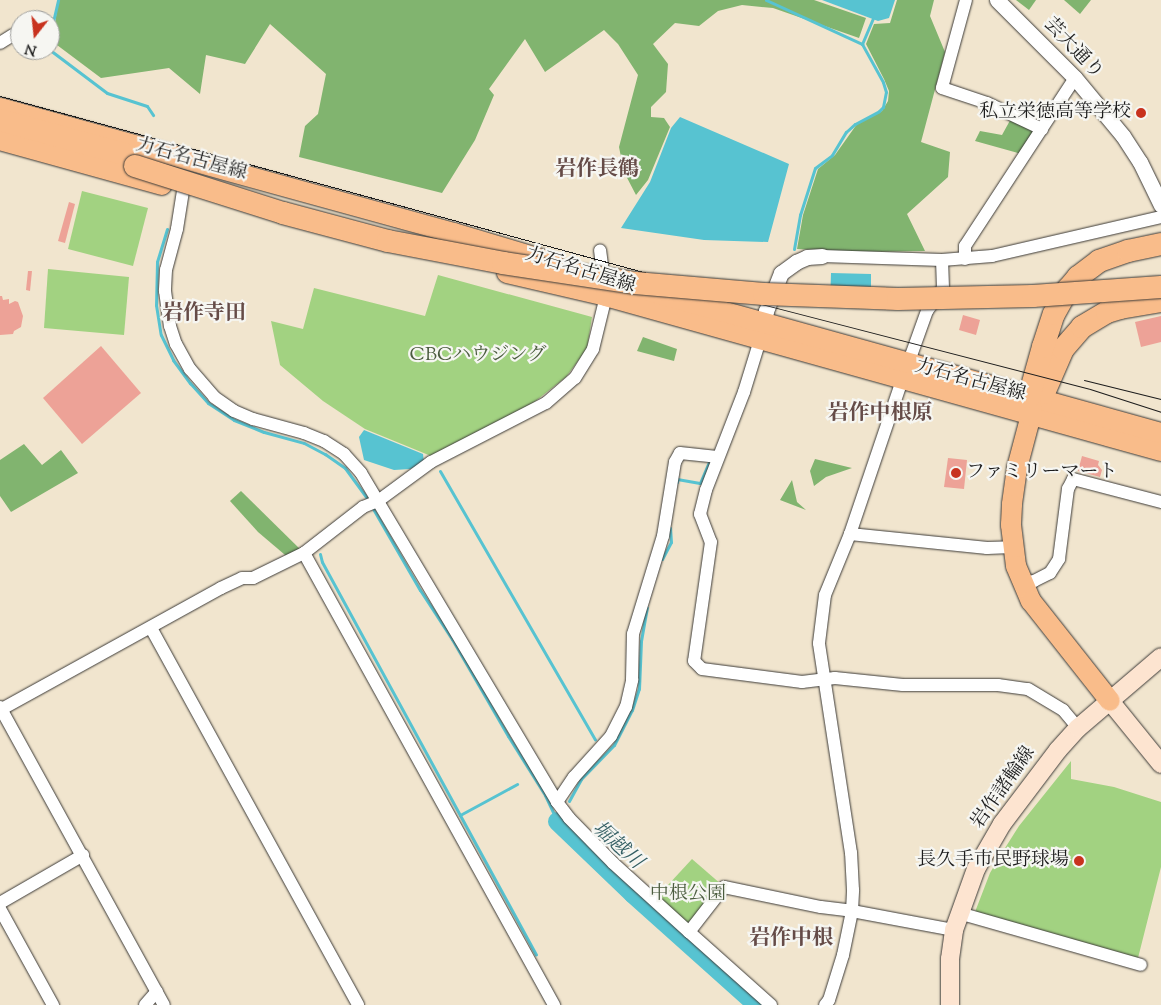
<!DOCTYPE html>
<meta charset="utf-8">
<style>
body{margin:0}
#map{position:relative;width:1161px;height:1005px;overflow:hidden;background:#f1e5ce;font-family:"Sorts Mill Goudy","Noto Serif JP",serif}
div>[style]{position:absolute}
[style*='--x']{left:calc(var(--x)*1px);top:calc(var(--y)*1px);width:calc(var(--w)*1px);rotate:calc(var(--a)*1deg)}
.green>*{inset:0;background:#a2d281}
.forest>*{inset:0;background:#81b46f}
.water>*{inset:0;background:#57c3d1}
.stream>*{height:3px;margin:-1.5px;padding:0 1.5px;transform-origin:1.5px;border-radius:1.5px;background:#57c3d1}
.river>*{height:19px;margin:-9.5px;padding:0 9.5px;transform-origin:9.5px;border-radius:9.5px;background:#57c3d1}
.building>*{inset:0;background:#eda297}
.roads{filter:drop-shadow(0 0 1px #3c3a37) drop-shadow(0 0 1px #3c3a37)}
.minor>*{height:12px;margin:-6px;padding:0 6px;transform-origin:6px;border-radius:6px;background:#fff}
.tertiary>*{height:15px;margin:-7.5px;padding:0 7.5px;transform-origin:7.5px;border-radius:7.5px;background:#fff}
.secondary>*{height:18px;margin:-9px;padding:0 9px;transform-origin:9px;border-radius:9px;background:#fde4d0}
.primary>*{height:20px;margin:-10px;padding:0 10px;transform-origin:10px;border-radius:10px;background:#f9bc8a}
.motorway>*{height:22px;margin:-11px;padding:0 11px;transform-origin:11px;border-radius:11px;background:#f9bc8a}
.tram>*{height:1px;margin:-0.5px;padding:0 0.5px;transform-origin:0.5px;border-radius:0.5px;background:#1c1c1c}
.bridges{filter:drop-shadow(0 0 1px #3c3a37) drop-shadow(0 0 1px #3c3a37)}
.motorway-bridge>*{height:22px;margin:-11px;padding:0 11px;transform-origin:11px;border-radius:11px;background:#f9bc8a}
.dots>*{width:14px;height:14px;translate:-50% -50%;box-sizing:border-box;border:2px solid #f6f6f2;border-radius:50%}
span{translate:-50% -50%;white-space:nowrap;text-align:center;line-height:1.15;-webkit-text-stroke:4.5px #f6f6f2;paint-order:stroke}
.street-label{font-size:19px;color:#1c1c1c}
.poi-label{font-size:19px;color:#1c1c1c}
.right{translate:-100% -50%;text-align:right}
.left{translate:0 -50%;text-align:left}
.park-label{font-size:19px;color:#4b5c3f}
.water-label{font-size:20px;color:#345f64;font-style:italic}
.quarter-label{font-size:21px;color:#654b47;font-weight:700}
.north{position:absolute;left:10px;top:10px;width:50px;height:50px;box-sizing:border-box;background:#f6f6f2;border:1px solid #9f9f9c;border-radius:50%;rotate:196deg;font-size:14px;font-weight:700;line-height:20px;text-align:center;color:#1c1c1c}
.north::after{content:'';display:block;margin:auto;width:18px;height:22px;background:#c8321e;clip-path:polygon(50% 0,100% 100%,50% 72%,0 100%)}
</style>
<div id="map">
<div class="green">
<div style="clip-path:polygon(82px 191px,148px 208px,133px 266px,68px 249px)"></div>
<div style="clip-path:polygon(48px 269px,129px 277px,124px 335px,44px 328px)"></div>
<div style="clip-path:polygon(438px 275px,592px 317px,587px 349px,566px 377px,533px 403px,431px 456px,365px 429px,323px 401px,280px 365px,271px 321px,303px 329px,314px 288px,425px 316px)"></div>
<div style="clip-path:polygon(1071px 761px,1071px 779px,1114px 787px,1161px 802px,1161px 867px,1138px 958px,975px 912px,990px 873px,1000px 856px,1019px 826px)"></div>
<div style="clip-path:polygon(692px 859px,722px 885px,689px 928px,656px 898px)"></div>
</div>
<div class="forest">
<div style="clip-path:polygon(58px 0,814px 0,866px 18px,859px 38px,773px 8px,742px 5px,718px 11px,699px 26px,675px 23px,653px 44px,668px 64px,666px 92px,651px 107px,651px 117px,664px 118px,670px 127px,648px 180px,636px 195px,624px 172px,619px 147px,638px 75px,618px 44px,604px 30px,545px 72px,525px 39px,489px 89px,494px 95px,475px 140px,442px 193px,299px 157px,305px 126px,318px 114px,326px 74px,270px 24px,245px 64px,206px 55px,200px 94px,169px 68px,101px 78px,53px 42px)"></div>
<div style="clip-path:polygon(897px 0,934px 0,930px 16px,945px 52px,921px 142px,950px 152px,948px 177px,907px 214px,925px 251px,859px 252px,797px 249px,803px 215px,818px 169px,835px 155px,857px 124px,882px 111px,888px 101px,889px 91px,884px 79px,866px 44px,874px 24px,890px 23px)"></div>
<div style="clip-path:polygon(1016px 0,1036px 0,1029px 10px)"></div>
<div style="clip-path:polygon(1064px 0,1091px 0,1080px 14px)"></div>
<div style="clip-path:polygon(1013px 115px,1042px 129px,1025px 155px,975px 141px,980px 131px,1002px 135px)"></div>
<div style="clip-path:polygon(643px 337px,677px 349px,674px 361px,637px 351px)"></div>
<div style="clip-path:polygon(24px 444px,42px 465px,61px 450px,78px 473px,11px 512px,0 496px,0 460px)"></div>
<div style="clip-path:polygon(815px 459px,852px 468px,826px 477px,814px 486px,810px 471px)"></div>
<div style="clip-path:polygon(792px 480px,797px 502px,806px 510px,780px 500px)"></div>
<div style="clip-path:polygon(241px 491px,304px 553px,291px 560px,258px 532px,230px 501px)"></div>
</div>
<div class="water">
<div style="clip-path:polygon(822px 0,895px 0,889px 18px,878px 21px)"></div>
<div style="clip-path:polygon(680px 117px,789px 164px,768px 242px,704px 240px,621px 228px,650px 182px,671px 128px)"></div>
<div style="clip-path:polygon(831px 273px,871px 274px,871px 309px,830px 307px)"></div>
<div style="clip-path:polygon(364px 430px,423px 454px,424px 463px,410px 469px,394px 470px,364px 460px,359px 437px)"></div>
</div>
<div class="stream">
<div style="--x:766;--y:0;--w:106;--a:24.6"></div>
<div style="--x:50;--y:35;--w:36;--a:-77"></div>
<div style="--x:50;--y:50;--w:71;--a:37"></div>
<div style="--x:107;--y:93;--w:42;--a:18"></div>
<div style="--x:147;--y:106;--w:11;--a:56"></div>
<div style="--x:167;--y:229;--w:34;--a:107"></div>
<div style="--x:157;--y:262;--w:43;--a:91.3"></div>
<div style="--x:156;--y:305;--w:30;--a:81"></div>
<div style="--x:161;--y:335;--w:28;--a:64"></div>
<div style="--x:173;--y:360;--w:29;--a:54"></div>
<div style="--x:190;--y:383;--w:27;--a:48"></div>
<div style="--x:208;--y:403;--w:31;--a:33"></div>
<div style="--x:234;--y:420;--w:32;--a:22"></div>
<div style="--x:264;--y:432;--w:41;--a:15.4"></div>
<div style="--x:304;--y:443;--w:24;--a:28"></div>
<div style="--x:325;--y:454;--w:24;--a:35"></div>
<div style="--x:345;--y:468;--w:41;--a:54"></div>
<div style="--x:794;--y:249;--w:35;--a:-80"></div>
<div style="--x:800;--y:215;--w:49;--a:-72.3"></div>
<div style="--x:815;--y:168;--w:21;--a:-37"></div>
<div style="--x:832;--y:155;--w:27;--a:-59"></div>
<div style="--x:846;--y:132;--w:12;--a:-42"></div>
<div style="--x:855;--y:124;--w:27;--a:-28"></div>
<div style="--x:879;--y:111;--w:6;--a:-45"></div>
<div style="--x:883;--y:107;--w:15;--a:-79"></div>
<div style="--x:886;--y:92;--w:10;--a:-107"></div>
<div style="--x:883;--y:82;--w:43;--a:-118.9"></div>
<div style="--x:862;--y:44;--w:28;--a:-67"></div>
<div style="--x:440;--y:471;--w:310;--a:60"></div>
<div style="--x:677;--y:482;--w:3;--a:-90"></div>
<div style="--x:677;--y:479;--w:23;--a:10"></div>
<div style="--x:700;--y:483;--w:25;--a:-67"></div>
<div style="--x:372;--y:507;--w:96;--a:60"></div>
<div style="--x:420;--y:590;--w:59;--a:56.9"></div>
<div style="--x:452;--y:639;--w:112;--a:60"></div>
<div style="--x:508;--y:736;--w:70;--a:57.9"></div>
<div style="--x:545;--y:795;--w:29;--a:65"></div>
<div style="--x:320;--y:554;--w:8;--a:76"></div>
<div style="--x:322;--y:562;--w:447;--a:61.4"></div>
<div style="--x:662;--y:559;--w:19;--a:-62"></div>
<div style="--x:671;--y:542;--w:14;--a:-94"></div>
<div style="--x:569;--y:801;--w:25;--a:-61"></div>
<div style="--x:581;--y:779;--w:47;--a:-45.9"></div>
<div style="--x:614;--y:745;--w:39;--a:-63"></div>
<div style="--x:632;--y:710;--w:22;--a:-72"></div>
<div style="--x:639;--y:689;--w:48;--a:-87.6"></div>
<div style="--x:641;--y:641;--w:34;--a:-80"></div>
<div style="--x:460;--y:815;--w:65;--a:-28.5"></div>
</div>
<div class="river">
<div style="--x:557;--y:821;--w:105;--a:43.8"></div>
<div style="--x:633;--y:894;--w:166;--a:41.8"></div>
</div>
<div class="building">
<div style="clip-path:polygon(69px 202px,75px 204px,65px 243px,58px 241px)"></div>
<div style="clip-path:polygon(28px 271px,32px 271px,30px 291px,26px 290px)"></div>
<div style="clip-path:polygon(0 296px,2px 296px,3px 300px,9px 299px,9px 304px,15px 301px,18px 302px,23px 316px,21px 327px,14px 331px,13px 334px,0 335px)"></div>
<div style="clip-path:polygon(963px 315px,980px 320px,976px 335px,959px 330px)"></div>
<div style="clip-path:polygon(1161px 316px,1161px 342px,1141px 347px,1135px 322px)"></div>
<div style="clip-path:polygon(101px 346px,141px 393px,82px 444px,43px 398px)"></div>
<div style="clip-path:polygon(1082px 456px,1099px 461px,1098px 465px,1102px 470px,1100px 477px,1078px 471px)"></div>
<div style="clip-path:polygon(948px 458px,967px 460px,964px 489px,944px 487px)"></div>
</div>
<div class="roads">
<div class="minor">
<div style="--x:966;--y:0;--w:91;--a:105.3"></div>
<div style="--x:942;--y:88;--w:47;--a:18.4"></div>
<div style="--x:987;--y:103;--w:61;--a:25.3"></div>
<div style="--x:0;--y:43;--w:15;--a:-32"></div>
<div style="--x:183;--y:191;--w:38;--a:99"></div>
<div style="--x:177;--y:229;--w:42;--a:105"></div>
<div style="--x:166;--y:270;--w:21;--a:93"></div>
<div style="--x:165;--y:291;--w:35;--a:82"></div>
<div style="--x:170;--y:326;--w:19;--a:72"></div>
<div style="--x:176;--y:344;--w:29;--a:61"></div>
<div style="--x:190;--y:369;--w:37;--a:49"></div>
<div style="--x:214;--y:397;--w:24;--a:35"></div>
<div style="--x:234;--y:411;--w:21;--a:23"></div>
<div style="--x:253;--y:419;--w:53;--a:15.4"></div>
<div style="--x:304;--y:433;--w:22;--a:22"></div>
<div style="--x:324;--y:441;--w:24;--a:33"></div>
<div style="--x:344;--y:454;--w:25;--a:48"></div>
<div style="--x:361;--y:473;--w:383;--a:59.2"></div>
<div style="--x:557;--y:802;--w:20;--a:53"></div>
<div style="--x:569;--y:818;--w:63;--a:45.6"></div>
<div style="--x:613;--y:863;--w:103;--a:42.2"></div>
<div style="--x:822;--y:256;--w:120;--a:1.9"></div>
<div style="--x:942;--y:260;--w:50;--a:-4.6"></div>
<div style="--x:992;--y:256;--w:173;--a:-13"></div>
<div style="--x:965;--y:259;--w:13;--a:-90"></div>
<div style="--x:965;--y:246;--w:201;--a:-56.8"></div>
<div style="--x:760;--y:340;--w:54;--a:107.1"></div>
<div style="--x:744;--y:392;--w:105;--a:111.2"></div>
<div style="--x:706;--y:490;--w:25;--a:104"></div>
<div style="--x:700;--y:514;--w:30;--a:69"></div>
<div style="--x:711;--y:542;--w:120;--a:98.1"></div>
<div style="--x:694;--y:661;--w:11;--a:45"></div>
<div style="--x:702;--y:669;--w:101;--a:7.4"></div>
<div style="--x:802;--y:682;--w:33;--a:-7"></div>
<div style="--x:835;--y:678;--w:68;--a:5.9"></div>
<div style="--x:903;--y:685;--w:95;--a:0"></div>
<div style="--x:998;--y:685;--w:30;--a:8"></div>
<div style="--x:1028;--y:689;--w:41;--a:31"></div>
<div style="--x:1063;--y:710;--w:23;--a:50"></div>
<div style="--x:908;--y:364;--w:56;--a:-70.3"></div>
<div style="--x:927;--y:311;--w:28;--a:-55"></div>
<div style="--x:943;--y:288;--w:28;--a:-92"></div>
<div style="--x:850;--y:534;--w:138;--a:5.8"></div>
<div style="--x:987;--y:548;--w:25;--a:-2"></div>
<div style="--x:304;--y:553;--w:517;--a:61.05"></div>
<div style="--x:1022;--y:583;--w:12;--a:-9"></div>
<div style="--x:1034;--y:581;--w:18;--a:-27"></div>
<div style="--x:1050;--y:573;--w:17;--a:-57"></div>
<div style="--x:1059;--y:559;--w:71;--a:-82.7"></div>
<div style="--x:1068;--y:489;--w:11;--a:-63"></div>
<div style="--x:1073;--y:479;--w:91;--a:14.6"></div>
<div style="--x:151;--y:628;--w:430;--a:61.2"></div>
<div style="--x:0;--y:707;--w:340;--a:61.2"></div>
<div style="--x:0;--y:710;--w:252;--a:-28.9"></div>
<div style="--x:221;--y:588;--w:23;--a:-25"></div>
<div style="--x:242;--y:578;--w:11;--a:0"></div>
<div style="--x:253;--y:578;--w:57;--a:-26.1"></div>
<div style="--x:304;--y:553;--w:75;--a:-37.9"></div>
<div style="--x:363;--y:507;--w:16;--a:-22"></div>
<div style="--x:378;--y:501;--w:66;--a:-36.3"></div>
<div style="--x:431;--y:462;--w:129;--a:-27.2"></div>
<div style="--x:546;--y:403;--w:38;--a:-41"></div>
<div style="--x:575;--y:378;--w:34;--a:-58"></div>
<div style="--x:593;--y:349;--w:55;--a:-76.2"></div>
<div style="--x:606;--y:296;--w:46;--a:-97.4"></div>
<div style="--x:557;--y:802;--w:30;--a:-56"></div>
<div style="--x:574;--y:777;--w:55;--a:-47.9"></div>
<div style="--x:611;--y:736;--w:33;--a:-63"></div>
<div style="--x:626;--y:707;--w:28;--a:-77"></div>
<div style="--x:632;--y:680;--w:46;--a:-88.8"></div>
<div style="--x:633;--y:634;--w:102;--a:-73"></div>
<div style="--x:663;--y:536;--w:75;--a:-80.8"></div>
<div style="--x:675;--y:462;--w:10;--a:-61"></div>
<div style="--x:680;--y:453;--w:37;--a:6"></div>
<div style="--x:0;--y:903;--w:96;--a:-30"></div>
<div style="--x:0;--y:909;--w:110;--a:61.1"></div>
<div style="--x:959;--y:913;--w:189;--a:15.9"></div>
<div style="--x:145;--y:1005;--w:18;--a:-49"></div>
<div style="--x:771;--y:1005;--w:110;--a:-138.3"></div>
<div style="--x:689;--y:932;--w:57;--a:-52.1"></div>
<div style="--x:724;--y:887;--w:99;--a:11.7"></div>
<div style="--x:821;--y:907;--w:31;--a:7"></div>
<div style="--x:852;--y:911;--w:104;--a:10.6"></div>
<div style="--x:825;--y:1005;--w:6;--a:-51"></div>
<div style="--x:829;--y:1000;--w:47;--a:-72.7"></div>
<div style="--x:843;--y:955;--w:45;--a:-78.4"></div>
<div style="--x:852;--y:911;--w:21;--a:-87"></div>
<div style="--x:853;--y:890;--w:37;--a:-93"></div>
<div style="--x:851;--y:853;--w:212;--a:-98.7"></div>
<div style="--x:819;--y:643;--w:48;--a:-82.9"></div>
<div style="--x:825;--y:595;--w:66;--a:-67.7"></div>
<div style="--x:850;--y:534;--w:163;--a:-71.3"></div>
</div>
<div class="tertiary">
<div style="--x:997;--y:0;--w:110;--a:45"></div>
<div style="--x:1075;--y:78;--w:75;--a:50.4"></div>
<div style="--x:1123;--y:136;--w:31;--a:57"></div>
<div style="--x:1140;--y:162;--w:48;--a:64"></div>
<div style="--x:763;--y:325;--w:14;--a:-78"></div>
<div style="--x:766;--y:311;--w:41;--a:-68.5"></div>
<div style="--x:781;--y:273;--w:19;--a:-36"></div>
<div style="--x:796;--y:262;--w:12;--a:-24"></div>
<div style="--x:807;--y:257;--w:15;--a:-4"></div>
</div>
<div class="secondary">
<div style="--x:1110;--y:701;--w:81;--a:51"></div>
<div style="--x:950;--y:1005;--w:46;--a:-90"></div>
<div style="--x:950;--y:959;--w:29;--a:-82"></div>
<div style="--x:954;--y:930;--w:65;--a:-70.2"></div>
<div style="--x:976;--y:869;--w:52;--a:-60"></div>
<div style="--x:1002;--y:824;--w:93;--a:-52.9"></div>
<div style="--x:1058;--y:750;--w:30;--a:-48"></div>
<div style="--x:1078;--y:728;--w:109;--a:-40.5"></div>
</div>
<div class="primary">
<div style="--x:0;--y:108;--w:471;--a:15.4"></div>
<div style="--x:454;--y:233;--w:104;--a:16.7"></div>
<div style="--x:0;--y:140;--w:168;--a:15.5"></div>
<div style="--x:507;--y:273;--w:102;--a:13.1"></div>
<div style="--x:606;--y:296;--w:576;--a:15.6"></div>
<div style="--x:642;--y:289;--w:539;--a:15.51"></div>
<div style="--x:1031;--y:415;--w:55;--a:104.8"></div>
<div style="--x:1017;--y:468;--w:37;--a:98"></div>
<div style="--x:1012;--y:505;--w:20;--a:93"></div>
<div style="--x:1011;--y:525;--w:41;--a:83"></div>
<div style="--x:1016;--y:566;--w:38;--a:67"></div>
<div style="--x:1031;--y:601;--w:127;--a:51.7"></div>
</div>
<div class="motorway">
<div style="--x:0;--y:120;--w:143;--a:15.4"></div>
<div style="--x:1044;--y:393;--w:48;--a:-66.6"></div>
<div style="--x:1063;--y:349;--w:29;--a:-49"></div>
<div style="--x:1082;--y:327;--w:29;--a:-31"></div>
<div style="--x:1107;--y:312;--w:14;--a:-17"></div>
<div style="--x:1120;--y:308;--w:42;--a:-9.7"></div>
<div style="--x:1031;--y:415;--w:18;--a:-96"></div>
<div style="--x:1029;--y:397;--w:52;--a:-74.4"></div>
<div style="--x:1043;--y:347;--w:35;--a:-72"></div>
<div style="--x:1054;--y:314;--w:29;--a:-61"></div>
<div style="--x:1068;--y:289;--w:16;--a:-50"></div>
<div style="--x:1078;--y:277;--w:26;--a:-37"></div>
<div style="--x:1099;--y:261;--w:31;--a:-19"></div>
<div style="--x:1128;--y:251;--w:34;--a:-12"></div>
</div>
</div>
<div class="tram">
<div style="--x:0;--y:96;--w:769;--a:15.3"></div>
<div style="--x:742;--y:299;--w:359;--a:14.5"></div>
<div style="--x:1090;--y:389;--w:75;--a:17.9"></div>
<div style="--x:1084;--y:380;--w:79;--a:13.9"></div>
</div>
<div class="bridges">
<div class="motorway-bridge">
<div style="--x:135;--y:166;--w:155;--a:17.6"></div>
<div style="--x:283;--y:213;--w:109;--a:14.9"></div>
<div style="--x:388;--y:241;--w:117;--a:10.8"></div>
<div style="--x:503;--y:263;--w:134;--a:8.6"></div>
<div style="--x:635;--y:283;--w:129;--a:4.9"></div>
<div style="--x:764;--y:294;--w:134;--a:2.1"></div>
<div style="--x:898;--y:299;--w:135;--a:-1.3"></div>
<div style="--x:1033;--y:296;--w:128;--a:-4"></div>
</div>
</div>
<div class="dots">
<div style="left:1141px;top:113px;background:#c8321e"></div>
<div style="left:956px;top:473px;background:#c8321e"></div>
<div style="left:1079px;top:861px;background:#c8321e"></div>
</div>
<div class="street-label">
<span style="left:1073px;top:49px;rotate:46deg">芸大通り</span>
<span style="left:191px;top:160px;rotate:15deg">力石名古屋線</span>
<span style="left:580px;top:271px;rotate:17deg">力石名古屋線</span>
<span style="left:970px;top:381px;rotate:15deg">力石名古屋線</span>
<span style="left:1004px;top:788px;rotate:-55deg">岩作諸輪線</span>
</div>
<div class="poi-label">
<span class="right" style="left:1131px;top:113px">私立栄徳高等学校</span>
<span class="left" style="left:966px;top:473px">ファミリーマート</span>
<span class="right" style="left:1069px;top:861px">長久手市民野球場</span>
</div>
<div class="park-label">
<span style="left:478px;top:356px">CBCハウジング</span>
<span style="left:688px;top:895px">中根公園</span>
</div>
<div class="water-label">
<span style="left:617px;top:846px;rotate:42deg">堀越川</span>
</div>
<div class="quarter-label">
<span style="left:597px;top:170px">岩作長鶴</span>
<span style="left:204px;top:314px">岩作寺田</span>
<span style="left:880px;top:414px">岩作中根原</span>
<span style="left:791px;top:939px">岩作中根</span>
</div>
<div class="north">N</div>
</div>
